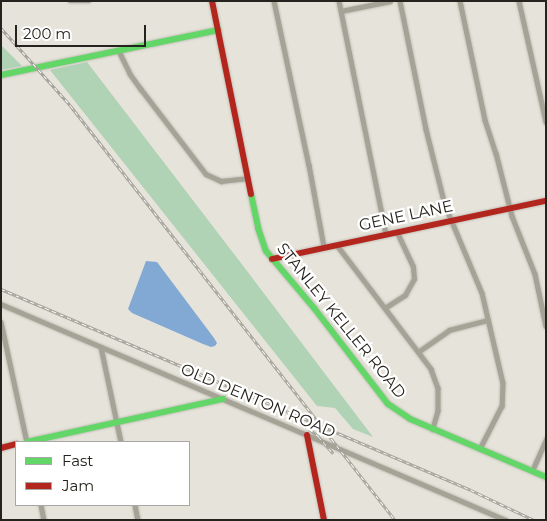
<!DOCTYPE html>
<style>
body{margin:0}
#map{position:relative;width:547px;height:521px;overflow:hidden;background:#e6e3da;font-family:Montserrat,sans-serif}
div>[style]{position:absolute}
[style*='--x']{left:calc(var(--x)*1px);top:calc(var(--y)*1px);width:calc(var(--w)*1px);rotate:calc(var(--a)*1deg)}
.green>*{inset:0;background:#b0d2b5}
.water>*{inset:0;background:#82a9d4}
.roads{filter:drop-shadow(0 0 1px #c2c0b9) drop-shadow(0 0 1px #c2c0b9)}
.street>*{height:4.5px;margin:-2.25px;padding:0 2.25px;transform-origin:2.25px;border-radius:2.25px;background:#a5a296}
.fast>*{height:6px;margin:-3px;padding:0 3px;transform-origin:3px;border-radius:3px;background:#63d668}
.jam>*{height:6px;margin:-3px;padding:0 3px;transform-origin:3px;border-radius:3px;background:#b3261e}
.rail>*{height:3px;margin-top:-1.5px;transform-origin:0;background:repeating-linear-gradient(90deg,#fff 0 4px,#a5a299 0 8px);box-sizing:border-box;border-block:1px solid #a5a299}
span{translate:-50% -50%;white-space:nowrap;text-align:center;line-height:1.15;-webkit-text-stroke:4.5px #fff;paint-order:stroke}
.street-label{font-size:16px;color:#25231d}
.frame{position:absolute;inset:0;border:2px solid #25231d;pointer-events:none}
.legend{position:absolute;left:15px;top:441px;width:175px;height:65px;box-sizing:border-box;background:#fff;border:1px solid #a8a7a5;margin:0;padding:6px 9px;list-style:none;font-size:15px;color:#25231d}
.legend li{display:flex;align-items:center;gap:10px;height:25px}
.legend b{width:25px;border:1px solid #a8a7a5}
.scale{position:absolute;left:15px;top:25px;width:131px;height:22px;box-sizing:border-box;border:2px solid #25231d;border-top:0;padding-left:6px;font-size:15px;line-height:18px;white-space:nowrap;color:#25231d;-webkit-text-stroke:4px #fff;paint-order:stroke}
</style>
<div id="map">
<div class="green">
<div style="clip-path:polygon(1px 45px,22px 66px,1px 70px)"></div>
<div style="clip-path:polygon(87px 62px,244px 267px,373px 437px,353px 429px,335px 408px,317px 406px,50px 70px)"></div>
</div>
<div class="water">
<div style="clip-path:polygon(146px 261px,157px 262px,214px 338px,217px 343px,215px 346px,211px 347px,203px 344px,132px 313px,128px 309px)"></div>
</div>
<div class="roads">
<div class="street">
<div style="--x:70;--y:1;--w:19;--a:0"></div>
<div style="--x:274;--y:1;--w:168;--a:78"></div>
<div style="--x:309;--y:165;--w:83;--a:79.6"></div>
<div style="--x:339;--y:1;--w:238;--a:78.6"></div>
<div style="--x:400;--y:1;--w:131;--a:78.5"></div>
<div style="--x:426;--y:129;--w:78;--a:76"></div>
<div style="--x:445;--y:205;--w:95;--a:67.2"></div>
<div style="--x:482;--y:293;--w:92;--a:76.9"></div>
<div style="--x:503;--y:383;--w:23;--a:92"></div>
<div style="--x:502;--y:406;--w:48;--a:117.1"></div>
<div style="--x:460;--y:1;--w:122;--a:78.1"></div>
<div style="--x:485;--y:120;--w:35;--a:72"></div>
<div style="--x:496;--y:153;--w:65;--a:75.7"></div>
<div style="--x:512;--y:216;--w:62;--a:68.4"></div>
<div style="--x:535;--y:274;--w:53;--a:78.1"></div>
<div style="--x:519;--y:1;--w:124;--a:77.4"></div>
<div style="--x:341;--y:11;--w:50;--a:-11.5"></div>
<div style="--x:119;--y:51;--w:25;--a:64"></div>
<div style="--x:130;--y:74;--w:19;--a:54"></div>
<div style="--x:141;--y:89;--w:107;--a:52.6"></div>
<div style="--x:206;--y:174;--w:17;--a:25"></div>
<div style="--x:221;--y:181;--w:27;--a:-6"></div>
<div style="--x:337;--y:245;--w:156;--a:52.8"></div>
<div style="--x:431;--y:369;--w:20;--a:70"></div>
<div style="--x:438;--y:388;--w:23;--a:90"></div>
<div style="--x:438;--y:411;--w:19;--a:106"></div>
<div style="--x:1;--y:304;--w:549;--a:23.16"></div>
<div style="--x:385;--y:308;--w:24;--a:-33"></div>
<div style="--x:405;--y:295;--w:18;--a:-61"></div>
<div style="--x:414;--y:279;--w:12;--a:-95"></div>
<div style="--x:413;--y:267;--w:38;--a:-115"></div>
<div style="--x:1;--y:322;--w:123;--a:77.8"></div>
<div style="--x:101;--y:347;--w:97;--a:78.1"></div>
<div style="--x:418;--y:352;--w:38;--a:-35"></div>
<div style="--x:449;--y:330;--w:40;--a:-14.4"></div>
<div style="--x:532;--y:471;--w:35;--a:-66"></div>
<div style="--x:41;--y:505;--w:15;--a:79"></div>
<div style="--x:135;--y:505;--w:15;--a:79"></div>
</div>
<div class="fast">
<div style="--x:1;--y:75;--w:222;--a:-11.7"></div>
<div style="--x:251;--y:194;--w:35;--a:78"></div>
<div style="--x:258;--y:228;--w:24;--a:71"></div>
<div style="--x:266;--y:251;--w:75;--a:49.9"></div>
<div style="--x:314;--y:308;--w:121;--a:52.4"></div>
<div style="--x:388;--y:404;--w:27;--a:34"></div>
<div style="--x:410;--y:419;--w:148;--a:23.1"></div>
<div style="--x:27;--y:442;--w:201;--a:-12.4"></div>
</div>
<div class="jam">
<div style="--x:212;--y:1;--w:197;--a:78.6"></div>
<div style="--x:272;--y:259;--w:280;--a:-12"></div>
<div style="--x:307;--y:435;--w:87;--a:78.7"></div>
<div style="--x:1;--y:448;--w:16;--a:-15"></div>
</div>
</div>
<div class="rail">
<div style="--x:1;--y:28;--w:103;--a:48.1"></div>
<div style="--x:70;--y:105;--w:527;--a:51.93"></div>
<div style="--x:1;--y:289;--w:511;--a:23.15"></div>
<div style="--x:471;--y:490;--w:70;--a:25.5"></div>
<div style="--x:297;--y:419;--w:27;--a:39"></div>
<div style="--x:318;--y:436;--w:23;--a:49"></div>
</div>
<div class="street-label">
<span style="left:406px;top:216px;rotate:-12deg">GENE LANE</span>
<span style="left:341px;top:321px;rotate:51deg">STANLEY KELLER ROAD</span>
<span style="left:258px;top:401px;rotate:23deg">OLD DENTON ROAD</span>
</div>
<div class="frame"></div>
<ul class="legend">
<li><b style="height:6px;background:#63d668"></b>Fast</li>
<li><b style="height:6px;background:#b3261e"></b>Jam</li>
</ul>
<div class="scale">200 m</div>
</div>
